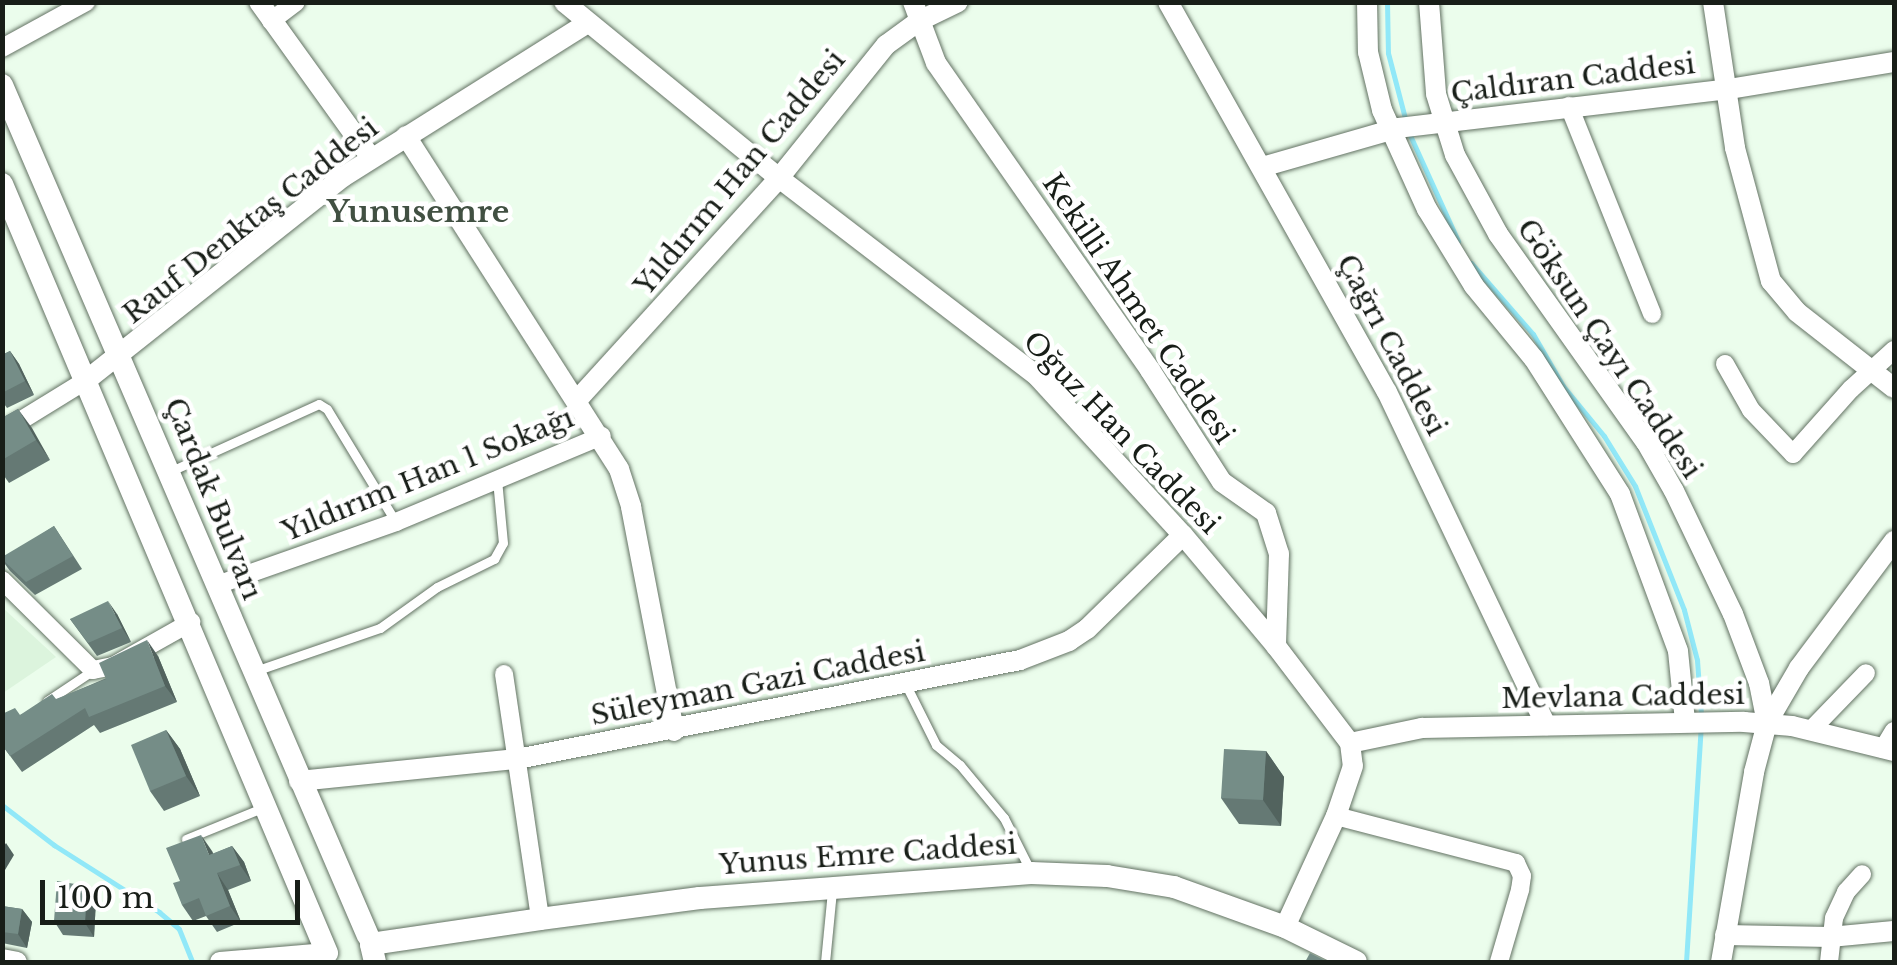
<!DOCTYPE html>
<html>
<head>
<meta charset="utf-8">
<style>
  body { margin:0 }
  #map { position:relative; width:1897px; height:965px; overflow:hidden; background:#ebfdec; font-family:"Libre Baskerville",serif }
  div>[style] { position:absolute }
  .built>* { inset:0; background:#dcf4dd }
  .stream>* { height:5px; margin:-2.5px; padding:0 2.5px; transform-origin:2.5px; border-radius:2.5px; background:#91e8f8 }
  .roads { filter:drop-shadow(0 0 2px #637263) drop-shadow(0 0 2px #637263) }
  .service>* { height:9px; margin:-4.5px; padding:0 4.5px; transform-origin:4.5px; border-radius:4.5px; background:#fff }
  .minor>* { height:18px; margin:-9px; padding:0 9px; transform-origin:9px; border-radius:9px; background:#fff }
  .tertiary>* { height:20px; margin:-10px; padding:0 10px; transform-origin:10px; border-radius:10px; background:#fff }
  .secondary>* { height:22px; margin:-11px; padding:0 11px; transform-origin:11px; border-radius:11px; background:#fff }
  .wall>* { inset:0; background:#657974 }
  .shaded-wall>* { inset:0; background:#52635e }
  .building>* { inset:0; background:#758d87 }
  span { translate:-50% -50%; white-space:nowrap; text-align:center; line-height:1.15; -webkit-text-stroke:9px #fff; paint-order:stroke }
  .street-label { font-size:28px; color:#181e18 }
  .neighbourhood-label { font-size:30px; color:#415042; font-weight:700 }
  .frame { position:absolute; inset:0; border:5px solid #181e18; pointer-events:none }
  .scale { position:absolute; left:40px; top:880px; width:260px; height:45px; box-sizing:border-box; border:5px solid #181e18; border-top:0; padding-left:12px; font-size:30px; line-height:35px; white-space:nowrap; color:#181e18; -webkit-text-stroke:8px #fff; paint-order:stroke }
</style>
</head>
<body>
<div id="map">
  <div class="built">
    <div style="clip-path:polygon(3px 608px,56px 657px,3px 693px,2px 693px)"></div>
  </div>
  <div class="stream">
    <div style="left:1387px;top:2px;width:51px;rotate:88.9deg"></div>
    <div style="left:1388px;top:53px;width:71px;rotate:75.4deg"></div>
    <div style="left:1409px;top:133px;width:119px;rotate:65.6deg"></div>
    <div style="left:1471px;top:263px;width:94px;rotate:48.9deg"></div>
    <div style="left:1533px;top:334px;width:60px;rotate:60deg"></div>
    <div style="left:1563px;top:386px;width:65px;rotate:50.6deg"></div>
    <div style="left:1604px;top:436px;width:59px;rotate:58.2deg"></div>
    <div style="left:1635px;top:486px;width:133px;rotate:68.4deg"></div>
    <div style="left:1684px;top:610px;width:52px;rotate:75.4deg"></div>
    <div style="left:1697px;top:660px;width:55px;rotate:85.8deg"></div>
    <div style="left:2px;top:805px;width:66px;rotate:37.6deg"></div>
    <div style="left:54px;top:845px;width:125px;rotate:32.5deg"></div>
    <div style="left:159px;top:912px;width:26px;rotate:40deg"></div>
    <div style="left:179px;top:929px;width:35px;rotate:68deg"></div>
    <div style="left:1686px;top:962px;width:236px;rotate:-86.4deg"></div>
  </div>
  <div class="roads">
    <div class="service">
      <div style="left:171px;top:471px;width:162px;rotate:-24.4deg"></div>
      <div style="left:319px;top:404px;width:9px;rotate:32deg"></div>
      <div style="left:327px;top:409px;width:131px;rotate:58.7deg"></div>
      <div style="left:255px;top:671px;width:132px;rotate:-19deg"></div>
      <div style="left:380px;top:628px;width:70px;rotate:-35.7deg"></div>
      <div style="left:437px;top:587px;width:64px;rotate:-26.2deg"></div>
      <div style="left:494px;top:559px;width:18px;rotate:-61deg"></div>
      <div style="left:503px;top:543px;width:63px;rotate:-95.4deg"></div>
      <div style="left:905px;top:683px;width:69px;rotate:63.4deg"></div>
      <div style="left:936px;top:745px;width:31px;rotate:40deg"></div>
      <div style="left:960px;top:765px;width:69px;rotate:50.3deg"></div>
      <div style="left:1004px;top:818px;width:58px;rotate:63.4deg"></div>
      <div style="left:47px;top:701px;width:54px;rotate:-33.7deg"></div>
      <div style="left:186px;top:839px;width:82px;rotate:-22.2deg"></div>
      <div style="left:825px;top:962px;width:71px;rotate:-84.4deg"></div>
    </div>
    <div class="minor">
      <div style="left:271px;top:21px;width:31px;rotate:-37deg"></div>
      <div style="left:2px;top:48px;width:96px;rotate:-28.7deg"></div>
      <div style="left:1569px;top:106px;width:224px;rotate:68.2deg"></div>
      <div style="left:1725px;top:364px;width:53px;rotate:60.5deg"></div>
      <div style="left:1751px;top:410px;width:61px;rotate:46.3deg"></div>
      <div style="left:1793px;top:454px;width:87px;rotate:-48.3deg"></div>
      <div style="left:1851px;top:389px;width:58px;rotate:-42.2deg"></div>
      <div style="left:2px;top:432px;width:101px;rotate:-31.6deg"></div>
      <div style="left:2px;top:580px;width:128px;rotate:44.7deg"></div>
      <div style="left:93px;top:670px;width:20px;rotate:-11deg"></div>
      <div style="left:113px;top:666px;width:90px;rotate:-29.4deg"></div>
      <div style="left:217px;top:585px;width:190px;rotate:-19.4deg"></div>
      <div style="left:396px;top:522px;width:223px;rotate:-22.7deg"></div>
      <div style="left:504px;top:674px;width:248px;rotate:81.6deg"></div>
      <div style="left:1811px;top:730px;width:79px;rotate:-46deg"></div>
      <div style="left:1883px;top:749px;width:21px;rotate:-59deg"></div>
      <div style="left:1336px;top:816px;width:186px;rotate:14.6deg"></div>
      <div style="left:1516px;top:863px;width:14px;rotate:65deg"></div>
      <div style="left:1522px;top:876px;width:14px;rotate:98deg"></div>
      <div style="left:1520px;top:890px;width:75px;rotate:106.3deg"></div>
      <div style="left:1829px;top:962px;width:44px;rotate:-83.5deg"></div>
      <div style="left:1834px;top:918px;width:29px;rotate:-65deg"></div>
      <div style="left:1846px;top:892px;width:24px;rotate:-48deg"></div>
    </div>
    <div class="tertiary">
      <div style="left:259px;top:2px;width:192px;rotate:54.3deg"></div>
      <div style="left:564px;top:2px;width:278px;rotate:39.3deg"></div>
      <div style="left:779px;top:178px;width:327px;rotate:37.5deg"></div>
      <div style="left:1038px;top:377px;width:214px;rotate:47.5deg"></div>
      <div style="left:1183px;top:535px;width:145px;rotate:50deg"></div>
      <div style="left:1276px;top:646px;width:122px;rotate:52.7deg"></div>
      <div style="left:1350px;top:743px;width:23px;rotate:83deg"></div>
      <div style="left:1353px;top:766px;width:53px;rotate:108.8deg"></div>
      <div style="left:1336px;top:816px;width:122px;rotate:114.7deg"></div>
      <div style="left:913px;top:2px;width:65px;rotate:69.3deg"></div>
      <div style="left:936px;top:63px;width:374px;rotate:55.1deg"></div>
      <div style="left:1150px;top:370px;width:133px;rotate:57.3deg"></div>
      <div style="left:1222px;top:482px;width:54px;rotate:35.2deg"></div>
      <div style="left:1266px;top:513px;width:43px;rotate:72.4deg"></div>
      <div style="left:1279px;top:554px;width:92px;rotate:91.9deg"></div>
      <div style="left:1168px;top:2px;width:447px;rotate:60.7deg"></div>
      <div style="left:1387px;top:392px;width:369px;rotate:64.5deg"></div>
      <div style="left:1367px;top:2px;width:50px;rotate:88.9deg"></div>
      <div style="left:1368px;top:52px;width:60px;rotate:76.4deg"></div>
      <div style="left:1382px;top:110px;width:109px;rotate:65.6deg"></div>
      <div style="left:1427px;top:209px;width:90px;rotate:58.6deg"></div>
      <div style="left:1474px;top:286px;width:94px;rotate:50.6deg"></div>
      <div style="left:1534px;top:359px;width:160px;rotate:57.5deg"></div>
      <div style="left:1620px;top:494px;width:167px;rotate:69.7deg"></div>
      <div style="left:1678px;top:651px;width:70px;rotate:84.3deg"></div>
      <div style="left:1429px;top:2px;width:92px;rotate:85.6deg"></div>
      <div style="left:1436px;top:94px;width:64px;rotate:72.7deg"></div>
      <div style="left:1455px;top:155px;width:90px;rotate:61.4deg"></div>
      <div style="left:1498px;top:234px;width:255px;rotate:54.6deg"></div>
      <div style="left:1646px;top:442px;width:56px;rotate:60.3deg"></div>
      <div style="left:1674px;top:491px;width:136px;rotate:64.4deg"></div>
      <div style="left:1733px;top:614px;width:74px;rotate:69.4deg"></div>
      <div style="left:1759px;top:683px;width:41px;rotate:78.7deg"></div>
      <div style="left:1713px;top:2px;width:148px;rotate:81.4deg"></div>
      <div style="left:1735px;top:148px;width:138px;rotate:74.9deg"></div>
      <div style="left:1771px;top:281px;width:40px;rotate:50deg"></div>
      <div style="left:1797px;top:312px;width:123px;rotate:38.1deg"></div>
      <div style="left:406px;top:136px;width:395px;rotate:57.4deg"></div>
      <div style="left:619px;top:469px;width:40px;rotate:72deg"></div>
      <div style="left:631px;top:507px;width:228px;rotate:79.1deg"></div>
      <div style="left:1262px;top:167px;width:141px;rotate:-16deg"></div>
      <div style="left:1398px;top:128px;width:327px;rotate:-6.7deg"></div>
      <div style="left:1723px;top:90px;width:173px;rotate:-9.3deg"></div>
      <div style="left:88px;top:379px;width:325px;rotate:-38.4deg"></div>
      <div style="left:343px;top:177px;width:287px;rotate:-32.2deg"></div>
      <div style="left:578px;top:399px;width:299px;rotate:-47.7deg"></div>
      <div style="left:779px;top:178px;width:171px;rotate:-51.2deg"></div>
      <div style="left:886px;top:45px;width:41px;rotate:-36deg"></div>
      <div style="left:919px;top:21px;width:43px;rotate:-26deg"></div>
      <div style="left:1350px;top:743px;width:74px;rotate:-11.8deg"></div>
      <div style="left:1422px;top:728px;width:322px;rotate:-1.1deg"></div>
      <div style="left:1744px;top:722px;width:48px;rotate:4.8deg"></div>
      <div style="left:1792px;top:726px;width:105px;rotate:13.8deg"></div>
      <div style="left:299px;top:781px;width:219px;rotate:-5.8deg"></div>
      <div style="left:517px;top:759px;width:513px;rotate:-11.13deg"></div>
      <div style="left:1020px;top:660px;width:53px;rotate:-21.2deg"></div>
      <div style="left:1069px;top:641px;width:22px;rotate:-34deg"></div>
      <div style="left:1087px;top:629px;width:134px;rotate:-44.4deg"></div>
      <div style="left:1725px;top:935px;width:105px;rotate:1.1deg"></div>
      <div style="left:1830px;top:937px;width:64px;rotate:-5.4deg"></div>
      <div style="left:2px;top:959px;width:15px;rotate:11deg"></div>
      <div style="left:220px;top:962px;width:107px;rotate:-4.8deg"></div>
      <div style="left:1721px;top:962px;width:193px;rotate:-80.1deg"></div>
      <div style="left:1754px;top:772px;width:51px;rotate:-75.1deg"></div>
      <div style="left:1767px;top:723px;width:64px;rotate:-59.8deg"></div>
      <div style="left:1799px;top:668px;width:159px;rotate:-53.2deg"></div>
    </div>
    <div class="secondary">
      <div style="left:2px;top:85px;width:926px;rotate:66.73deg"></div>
      <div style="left:2px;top:184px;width:835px;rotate:67.09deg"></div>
      <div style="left:375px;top:962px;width:18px;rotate:-103deg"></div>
      <div style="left:371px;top:944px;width:171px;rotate:-8.4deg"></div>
      <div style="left:540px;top:919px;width:161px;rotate:-7.5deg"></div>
      <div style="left:700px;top:898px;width:332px;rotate:-4.3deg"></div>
      <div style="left:1031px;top:873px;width:76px;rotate:2.3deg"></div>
      <div style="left:1107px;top:876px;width:68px;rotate:9.3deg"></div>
      <div style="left:1174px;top:887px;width:118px;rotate:19.8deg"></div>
      <div style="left:1285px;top:927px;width:79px;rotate:26.2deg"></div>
    </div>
  </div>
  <div class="wall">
    <div style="clip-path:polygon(10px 351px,19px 364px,34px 395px,7px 408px,2px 401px,2px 355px)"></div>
    <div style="clip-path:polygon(18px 409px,50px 460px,9px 483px,2px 473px,2px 418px)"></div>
    <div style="clip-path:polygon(54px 526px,82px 569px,35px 595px,10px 571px,2px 560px)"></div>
    <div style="clip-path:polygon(117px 614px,131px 642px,97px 656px,70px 619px)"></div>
    <div style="clip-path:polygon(158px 656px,177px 702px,100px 733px,94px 725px,22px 772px,2px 745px,20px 715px)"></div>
    <div style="clip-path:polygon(166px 730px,180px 749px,200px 796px,164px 811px,150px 791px)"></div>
    <div style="clip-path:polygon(1266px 751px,1284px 777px,1281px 826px,1239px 824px,1221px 798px)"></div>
    <div style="clip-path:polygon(232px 846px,244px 862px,251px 881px,228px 890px,241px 922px,217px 932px,206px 916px,193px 921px,182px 905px,180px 881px,212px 851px,213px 854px)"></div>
    <div style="clip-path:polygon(96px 899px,94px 937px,63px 935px,54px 921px)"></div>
    <div style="clip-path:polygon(2px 906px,22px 909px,32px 922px,27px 948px,2px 943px)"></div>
  </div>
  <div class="shaded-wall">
    <div style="clip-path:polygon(10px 351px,19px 364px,34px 395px,25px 381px)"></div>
    <div style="clip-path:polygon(18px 409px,32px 428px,50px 460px,36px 440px)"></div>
    <div style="clip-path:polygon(108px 601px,117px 614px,131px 642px,122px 628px)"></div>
    <div style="clip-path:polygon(147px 640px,158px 656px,177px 702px,165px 686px)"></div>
    <div style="clip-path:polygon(166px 730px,180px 749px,200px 796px,186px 776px)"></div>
    <div style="clip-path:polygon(1266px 751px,1284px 777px,1281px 826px,1263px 800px)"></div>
    <div style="clip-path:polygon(201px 835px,212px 851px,221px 871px,209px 855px)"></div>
    <div style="clip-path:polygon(6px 843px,14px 855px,2px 875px,2px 849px)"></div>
    <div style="clip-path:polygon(232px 846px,244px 862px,251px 881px,240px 865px)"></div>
    <div style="clip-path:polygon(217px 873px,228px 890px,241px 922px,230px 906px)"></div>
    <div style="clip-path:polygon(87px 886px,96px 899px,94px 937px,85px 923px)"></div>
    <div style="clip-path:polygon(22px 909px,32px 922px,27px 948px,18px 934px)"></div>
  </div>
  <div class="building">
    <div style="clip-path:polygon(10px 351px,25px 381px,2px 393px,2px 355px)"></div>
    <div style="clip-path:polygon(18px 409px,36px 440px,2px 460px,2px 418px)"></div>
    <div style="clip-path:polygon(54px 526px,73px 556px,26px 582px,2px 559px,2px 557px)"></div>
    <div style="clip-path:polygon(108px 601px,122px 628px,88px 643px,70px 619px)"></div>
    <div style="clip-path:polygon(147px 640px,165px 686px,89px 717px,85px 708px,10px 756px,2px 745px,2px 714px,15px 708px,20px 715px,52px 694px,56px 699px,106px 679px,99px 663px)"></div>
    <div style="clip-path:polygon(166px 730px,186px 776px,150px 791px,131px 745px)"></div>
    <div style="clip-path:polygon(1224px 749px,1266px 751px,1263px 800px,1221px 798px)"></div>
    <div style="clip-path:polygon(201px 835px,209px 855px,232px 846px,240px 865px,217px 873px,230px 906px,206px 916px,199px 898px,182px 905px,173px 883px,180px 881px,166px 848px)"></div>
    <div style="clip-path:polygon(57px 881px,87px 886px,85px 923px,54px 921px)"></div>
    <div style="clip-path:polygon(2px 906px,22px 909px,18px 934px,2px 932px)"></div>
    <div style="clip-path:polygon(1310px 953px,1328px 962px,1305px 962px)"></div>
  </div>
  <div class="street-label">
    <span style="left:1573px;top:79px;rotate:-7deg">Çaldıran Caddesi</span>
    <span style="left:740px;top:173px;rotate:-50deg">Yıldırım Han Caddesi</span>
    <span style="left:251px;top:221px;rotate:-38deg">Rauf Denktaş Caddesi</span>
    <span style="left:1138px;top:309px;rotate:56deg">Kekilli Ahmet Caddesi</span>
    <span style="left:1391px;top:345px;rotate:62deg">Çağrı Caddesi</span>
    <span style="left:1609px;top:349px;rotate:56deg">Göksun Çayı Caddesi</span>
    <span style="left:1121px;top:433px;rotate:46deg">Oğuz Han Caddesi</span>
    <span style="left:428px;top:475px;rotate:-22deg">Yıldırım Han 1 Sokağı</span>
    <span style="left:213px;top:499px;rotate:68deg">Çardak Bulvarı</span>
    <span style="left:758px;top:684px;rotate:-11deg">Süleyman Gazi Caddesi</span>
    <span style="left:1623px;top:697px;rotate:-1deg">Mevlana Caddesi</span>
    <span style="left:868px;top:855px;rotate:-4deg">Yunus Emre Caddesi</span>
  </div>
  <div class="neighbourhood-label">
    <span style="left:418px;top:212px">Yunusemre</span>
  </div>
  <div class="frame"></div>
  <div class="scale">100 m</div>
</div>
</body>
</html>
